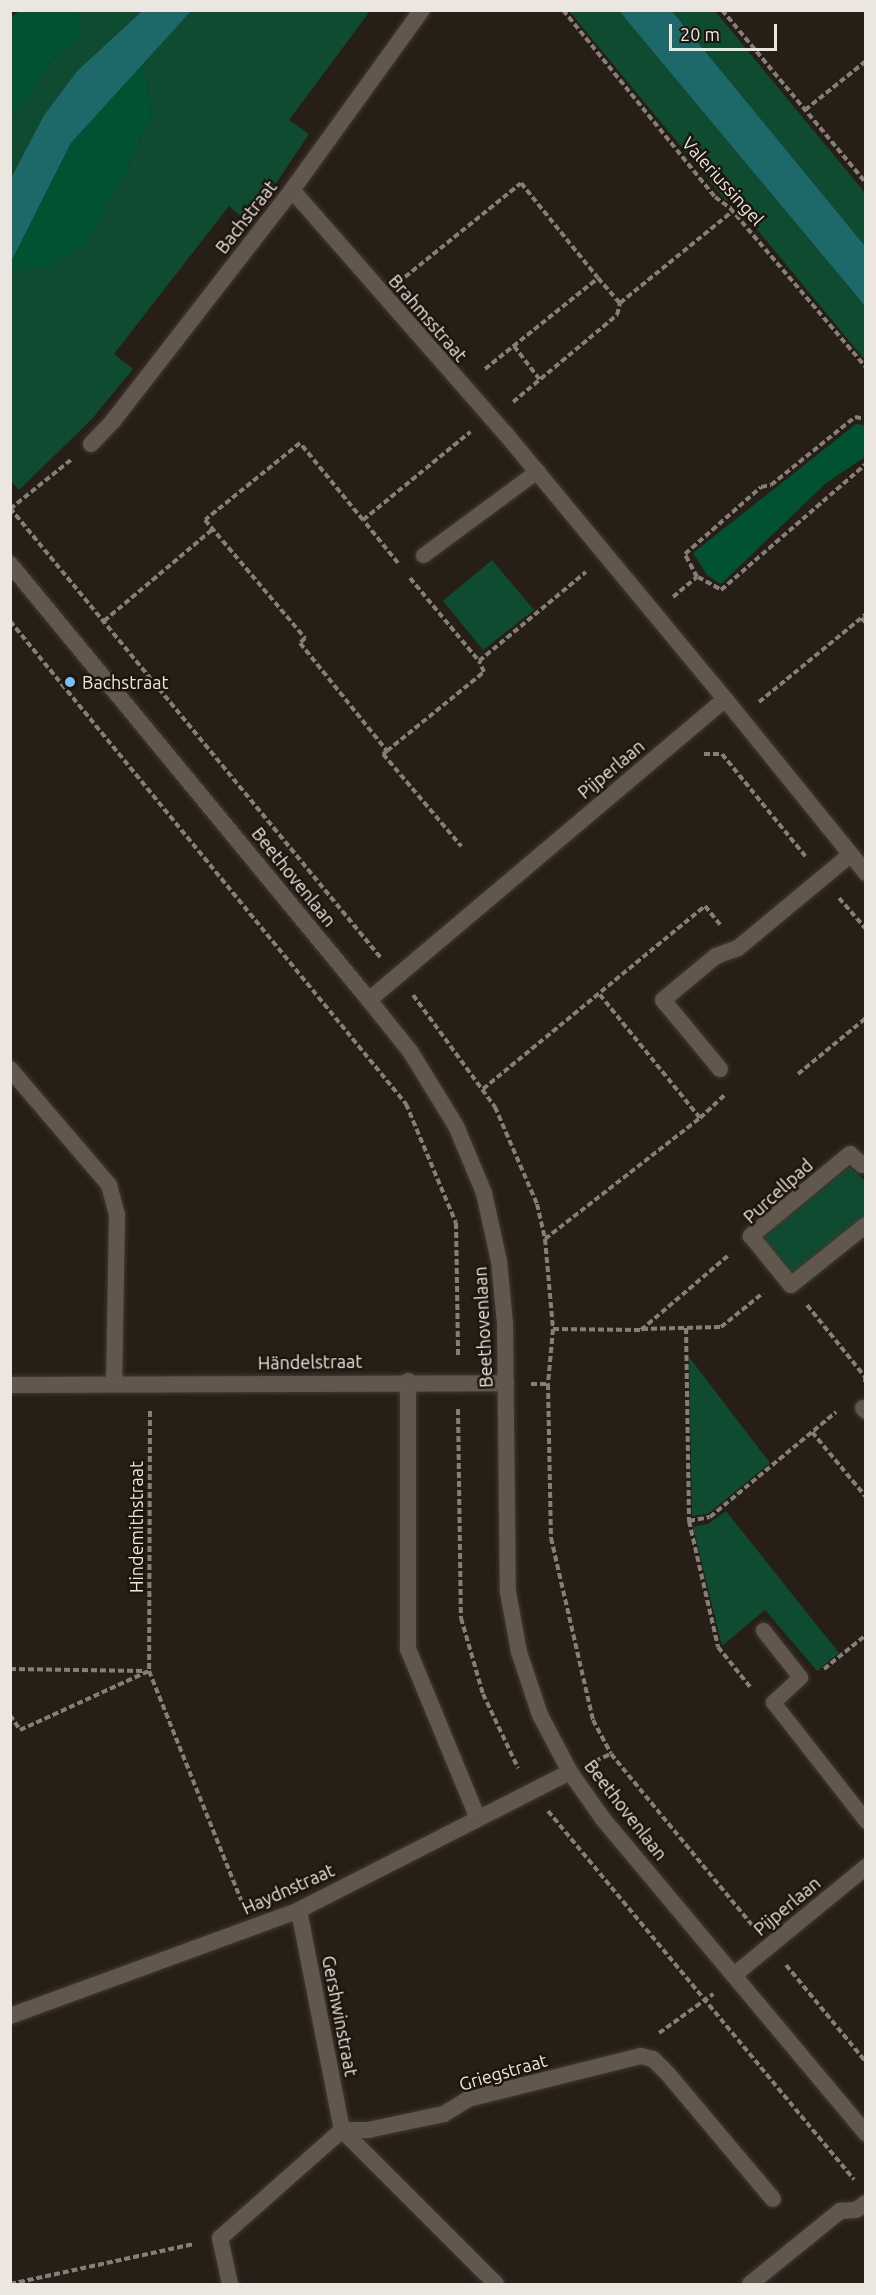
<!DOCTYPE html>
<html>
<head>
<meta charset="utf-8">
<style>
  body { margin:0 }
  #map { position:relative; width:876px; height:2295px; overflow:hidden; background:#271f16; font-family:Ubuntu,sans-serif }
  div>[style] { position:absolute }
  .green>* { inset:0; background:#0e4b30 }
  .forest>* { inset:0; background:#005232 }
  .water>* { inset:0; background:#1d6869 }
  .path>* { height:4px; margin-top:-2px; transform-origin:0; background:repeating-linear-gradient(90deg,#867f77 0 6px,transparent 0 9px) }
  .roads { filter:drop-shadow(0 0 2px #403934) drop-shadow(0 0 2px #403934) }
  .service>* { height:15px; margin:-7.5px; padding:0 7.5px; transform-origin:7.5px; border-radius:7.5px; background:#62574d }
  .pedestrian>* { height:16px; margin:-8px; padding:0 8px; transform-origin:8px; border-radius:8px; background:#62574d }
  .minor>* { height:16px; margin:-8px; padding:0 8px; transform-origin:8px; border-radius:8px; background:#62574d }
  .tertiary>* { height:16px; margin:-8px; padding:0 8px; transform-origin:8px; border-radius:8px; background:#62574d }
  .dots>* { width:16px; height:16px; translate:-50% -50%; box-sizing:border-box; border:3px solid #1e150d; border-radius:50% }
  span { translate:-50% -50%; white-space:nowrap; text-align:center; line-height:1.15; -webkit-text-stroke:5px #1e150d; paint-order:stroke }
  .street-label { font-size:18px; color:#ece6e0 }
  .poi-label { font-size:18px; color:#ece6e0 }
  .left { translate:0 -50%; text-align:left }
  .frame { position:absolute; inset:0; border:12px solid #ece6e0; pointer-events:none }
  .scale { position:absolute; left:669px; top:24px; width:108px; height:27px; box-sizing:border-box; border:3px solid #ece6e0; border-top:0; padding-left:8px; font-size:18px; line-height:21px; white-space:nowrap; color:#ece6e0; -webkit-text-stroke:4px #1e150d; paint-order:stroke }
</style>
</head>
<body>
<div id="map">
  <div class="green">
    <div style="clip-path:polygon(76px 11px,142px 11px,77px 71px,44px 115px,11px 178px,11px 119px,53px 58px,75px 45px,83px 27px)"></div>
    <div style="clip-path:polygon(191px 11px,370px 11px,289px 120px,309px 134px,249px 224px,229px 206px,114px 354px,133px 369px,92px 419px,19px 490px,10px 480px,10px 273px,43px 267px,83px 248px,125px 174px,152px 114px,143px 61px)"></div>
    <div style="clip-path:polygon(569px 11px,619px 11px,865px 306px,865px 360px,731px 198px,726px 201px)"></div>
    <div style="clip-path:polygon(672px 11px,715px 11px,865px 193px,865px 246px)"></div>
    <div style="clip-path:polygon(492px 560px,534px 610px,483px 650px,443px 601px)"></div>
    <div style="clip-path:polygon(850px 1166px,865px 1181px,865px 1219px,793px 1275px,783px 1270px,762px 1236px)"></div>
    <div style="clip-path:polygon(689px 1357px,770px 1463px,708px 1514px,692px 1516px)"></div>
    <div style="clip-path:polygon(726px 1511px,839px 1653px,817px 1671px,765px 1610px,722px 1646px,693px 1527px,708px 1524px)"></div>
  </div>
  <div class="forest">
    <div style="clip-path:polygon(21px 10px,76px 11px,83px 27px,75px 45px,53px 58px,11px 119px,11px 17px)"></div>
    <div style="clip-path:polygon(143px 61px,152px 114px,125px 174px,83px 248px,43px 267px,11px 273px,11px 262px,71px 143px)"></div>
    <div style="clip-path:polygon(856px 424px,865px 425px,865px 457px,826px 483px,721px 584px,707px 575px,693px 553px)"></div>
  </div>
  <div class="water">
    <div style="clip-path:polygon(142px 11px,191px 11px,71px 143px,11px 262px,11px 178px,44px 115px,77px 71px)"></div>
    <div style="clip-path:polygon(619px 11px,672px 11px,865px 246px,865px 306px)"></div>
  </div>
  <div class="path">
    <div style="left:563px;top:10px;width:241px;rotate:50.9deg"></div>
    <div style="left:715px;top:197px;width:19px;rotate:36deg"></div>
    <div style="left:730px;top:208px;width:209px;rotate:49.5deg"></div>
    <div style="left:722px;top:10px;width:225px;rotate:50.2deg"></div>
    <div style="left:805px;top:110px;width:78px;rotate:-38.8deg"></div>
    <div style="left:405px;top:277px;width:149px;rotate:-39deg"></div>
    <div style="left:521px;top:183px;width:122px;rotate:51deg"></div>
    <div style="left:514px;top:346px;width:43px;rotate:52.6deg"></div>
    <div style="left:485px;top:369px;width:145px;rotate:-38.8deg"></div>
    <div style="left:598px;top:278px;width:33px;rotate:49deg"></div>
    <div style="left:513px;top:402px;width:136px;rotate:-39.9deg"></div>
    <div style="left:617px;top:315px;width:12px;rotate:-76deg"></div>
    <div style="left:620px;top:303px;width:146px;rotate:-39.2deg"></div>
    <div style="left:10px;top:508px;width:583px;rotate:50.5deg"></div>
    <div style="left:10px;top:509px;width:80px;rotate:-38.9deg"></div>
    <div style="left:363px;top:520px;width:99px;rotate:-129.3deg"></div>
    <div style="left:300px;top:443px;width:122px;rotate:141deg"></div>
    <div style="left:205px;top:520px;width:155px;rotate:49.7deg"></div>
    <div style="left:305px;top:638px;width:7px;rotate:135deg"></div>
    <div style="left:300px;top:643px;width:139px;rotate:51.1deg"></div>
    <div style="left:387px;top:751px;width:125px;rotate:-39.2deg"></div>
    <div style="left:484px;top:672px;width:12px;rotate:-114deg"></div>
    <div style="left:398px;top:563px;width:55px;rotate:-129.1deg"></div>
    <div style="left:363px;top:520px;width:139px;rotate:-39.4deg"></div>
    <div style="left:698px;top:577px;width:26px;rotate:29deg"></div>
    <div style="left:721px;top:590px;width:192px;rotate:-41deg"></div>
    <div style="left:410px;top:578px;width:108px;rotate:50.3deg"></div>
    <div style="left:479px;top:661px;width:139px;rotate:-39.8deg"></div>
    <div style="left:673px;top:597px;width:31px;rotate:-40deg"></div>
    <div style="left:697px;top:577px;width:26px;rotate:-118deg"></div>
    <div style="left:685px;top:554px;width:101px;rotate:-41.4deg"></div>
    <div style="left:761px;top:487px;width:10px;rotate:-11deg"></div>
    <div style="left:771px;top:485px;width:108px;rotate:-39deg"></div>
    <div style="left:855px;top:417px;width:11px;rotate:10deg"></div>
    <div style="left:861px;top:618px;width:7px;rotate:45deg"></div>
    <div style="left:10px;top:621px;width:625px;rotate:50.65deg"></div>
    <div style="left:406px;top:1104px;width:129px;rotate:67.2deg"></div>
    <div style="left:456px;top:1223px;width:133px;rotate:89.1deg"></div>
    <div style="left:104px;top:621px;width:143px;rotate:-40.2deg"></div>
    <div style="left:759px;top:702px;width:139px;rotate:-39.4deg"></div>
    <div style="left:387px;top:751px;width:5px;rotate:143deg"></div>
    <div style="left:383px;top:754px;width:121px;rotate:49.7deg"></div>
    <div style="left:704px;top:754px;width:18px"></div>
    <div style="left:722px;top:754px;width:133px;rotate:50.8deg"></div>
    <div style="left:839px;top:898px;width:41px;rotate:48.9deg"></div>
    <div style="left:413px;top:995px;width:139px;rotate:53.8deg"></div>
    <div style="left:495px;top:1107px;width:106px;rotate:66.6deg"></div>
    <div style="left:537px;top:1204px;width:36px;rotate:77deg"></div>
    <div style="left:545px;top:1239px;width:90px;rotate:84.9deg"></div>
    <div style="left:553px;top:1329px;width:55px;rotate:95.2deg"></div>
    <div style="left:548px;top:1384px;width:154px;rotate:88.9deg"></div>
    <div style="left:551px;top:1538px;width:187px;rotate:77deg"></div>
    <div style="left:593px;top:1720px;width:38px;rotate:62deg"></div>
    <div style="left:611px;top:1754px;width:222px;rotate:50.5deg"></div>
    <div style="left:798px;top:1074px;width:88px;rotate:-39.5deg"></div>
    <div style="left:483px;top:1089px;width:288px;rotate:-39.5deg"></div>
    <div style="left:705px;top:906px;width:26px;rotate:51deg"></div>
    <div style="left:700px;top:1118px;width:34px;rotate:-43deg"></div>
    <div style="left:545px;top:1239px;width:197px;rotate:-38deg"></div>
    <div style="left:700px;top:1118px;width:159px;rotate:-129.1deg"></div>
    <div style="left:807px;top:1305px;width:92px;rotate:51.1deg"></div>
    <div style="left:865px;top:1377px;width:5px;rotate:90deg"></div>
    <div style="left:686px;top:1328px;width:193px;rotate:89.1deg"></div>
    <div style="left:689px;top:1521px;width:21px;rotate:-11deg"></div>
    <div style="left:710px;top:1517px;width:164px;rotate:-39.8deg"></div>
    <div style="left:553px;top:1329px;width:88px;rotate:0.7deg"></div>
    <div style="left:641px;top:1330px;width:117px;rotate:-40.5deg"></div>
    <div style="left:642px;top:1329px;width:79px;rotate:-1.5deg"></div>
    <div style="left:721px;top:1327px;width:54px;rotate:-39deg"></div>
    <div style="left:531px;top:1384px;width:17px"></div>
    <div style="left:458px;top:1409px;width:209px;rotate:89.2deg"></div>
    <div style="left:461px;top:1618px;width:79px;rotate:73.9deg"></div>
    <div style="left:483px;top:1694px;width:82px;rotate:64.7deg"></div>
    <div style="left:150px;top:1411px;width:260px;rotate:90.2deg"></div>
    <div style="left:149px;top:1671px;width:249px;rotate:68.1deg"></div>
    <div style="left:812px;top:1432px;width:85px;rotate:50.3deg"></div>
    <div style="left:689px;top:1521px;width:129px;rotate:77deg"></div>
    <div style="left:718px;top:1647px;width:53px;rotate:51.2deg"></div>
    <div style="left:10px;top:1669px;width:135px;rotate:0.8deg"></div>
    <div style="left:824px;top:1669px;width:54px;rotate:-39deg"></div>
    <div style="left:10px;top:1715px;width:18px;rotate:56deg"></div>
    <div style="left:20px;top:1730px;width:142px;rotate:-24.6deg"></div>
    <div style="left:595px;top:1761px;width:17px;rotate:-24deg"></div>
    <div style="left:548px;top:1811px;width:479px;rotate:50.3deg"></div>
    <div style="left:786px;top:1965px;width:126px;rotate:50.5deg"></div>
    <div style="left:659px;top:2033px;width:67px;rotate:-35.8deg"></div>
    <div style="left:10px;top:2284px;width:188px;rotate:-12.3deg"></div>
  </div>
  <div class="roads">
    <div class="service">
      <div style="left:423px;top:555px;width:142px;rotate:-36.4deg"></div>
      <div style="left:763px;top:1630px;width:60px;rotate:51.8deg"></div>
      <div style="left:800px;top:1677px;width:37px;rotate:137deg"></div>
      <div style="left:773px;top:1702px;width:151px;rotate:52deg"></div>
    </div>
    <div class="pedestrian">
      <div style="left:866px;top:1163px;width:4px;rotate:153deg"></div>
      <div style="left:862px;top:1165px;width:16px;rotate:-137deg"></div>
      <div style="left:850px;top:1154px;width:129px;rotate:140.4deg"></div>
      <div style="left:751px;top:1236px;width:63px;rotate:50.8deg"></div>
      <div style="left:791px;top:1285px;width:96px;rotate:-38.7deg"></div>
      <div style="left:840px;top:2211px;width:16px;rotate:-4deg"></div>
      <div style="left:856px;top:2210px;width:12px;rotate:-35deg"></div>
    </div>
    <div class="minor">
      <div style="left:292px;top:190px;width:323px;rotate:48.8deg"></div>
      <div style="left:505px;top:433px;width:345px;rotate:50.4deg"></div>
      <div style="left:91px;top:444px;width:32px;rotate:-46deg"></div>
      <div style="left:113px;top:421px;width:292px;rotate:-52.2deg"></div>
      <div style="left:292px;top:190px;width:222px;rotate:-54.2deg"></div>
      <div style="left:369px;top:1000px;width:466px;rotate:-40.2deg"></div>
      <div style="left:725px;top:699px;width:224px;rotate:51deg"></div>
      <div style="left:10px;top:1069px;width:153px;rotate:49.5deg"></div>
      <div style="left:109px;top:1185px;width:31px;rotate:75deg"></div>
      <div style="left:117px;top:1215px;width:168px;rotate:91deg"></div>
      <div style="left:720px;top:1069px;width:89px;rotate:-129.6deg"></div>
      <div style="left:663px;top:1000px;width:69px;rotate:-39.7deg"></div>
      <div style="left:716px;top:956px;width:23px;rotate:-20deg"></div>
      <div style="left:738px;top:948px;width:146px;rotate:-39.7deg"></div>
      <div style="left:408px;top:1381px;width:268px;rotate:90deg"></div>
      <div style="left:408px;top:1649px;width:181px;rotate:67.6deg"></div>
      <div style="left:10px;top:1385px;width:496px;rotate:-0.2deg"></div>
      <div style="left:863px;top:1408px;width:4px;rotate:45deg"></div>
      <div style="left:734px;top:1975px;width:171px;rotate:-39.3deg"></div>
      <div style="left:10px;top:2016px;width:308px;rotate:-20.1deg"></div>
      <div style="left:299px;top:1910px;width:304px;rotate:-27deg"></div>
      <div style="left:342px;top:2130px;width:26px"></div>
      <div style="left:368px;top:2130px;width:78px;rotate:-11.9deg"></div>
      <div style="left:444px;top:2114px;width:28px;rotate:-32deg"></div>
      <div style="left:468px;top:2099px;width:178px;rotate:-14deg"></div>
      <div style="left:641px;top:2056px;width:12px;rotate:14deg"></div>
      <div style="left:653px;top:2059px;width:21px;rotate:45deg"></div>
      <div style="left:668px;top:2074px;width:163px;rotate:50deg"></div>
      <div style="left:342px;top:2130px;width:218px;rotate:45deg"></div>
      <div style="left:230px;top:2284px;width:47px;rotate:-102.3deg"></div>
      <div style="left:220px;top:2238px;width:163px;rotate:-41.5deg"></div>
      <div style="left:342px;top:2130px;width:224px;rotate:-101.1deg"></div>
      <div style="left:750px;top:2284px;width:116px;rotate:-39deg"></div>
    </div>
    <div class="tertiary">
      <div style="left:10px;top:564px;width:565px;rotate:50.53deg"></div>
      <div style="left:369px;top:1000px;width:65px;rotate:51.2deg"></div>
      <div style="left:410px;top:1051px;width:88px;rotate:58.5deg"></div>
      <div style="left:456px;top:1126px;width:73px;rotate:67.3deg"></div>
      <div style="left:484px;top:1193px;width:70px;rotate:77.6deg"></div>
      <div style="left:499px;top:1261px;width:62px;rotate:84.5deg"></div>
      <div style="left:505px;top:1323px;width:269px;rotate:89.4deg"></div>
      <div style="left:508px;top:1592px;width:61px;rotate:79.6deg"></div>
      <div style="left:519px;top:1652px;width:66px;rotate:71.6deg"></div>
      <div style="left:540px;top:1715px;width:64px;rotate:62.2deg"></div>
      <div style="left:570px;top:1772px;width:57px;rotate:54.9deg"></div>
      <div style="left:603px;top:1819px;width:410px;rotate:50.1deg"></div>
    </div>
  </div>
  <div class="dots">
    <div style="left:70px;top:682px;background:#75c0f6"></div>
  </div>
  <div class="street-label">
    <span style="left:723px;top:181px;rotate:48deg">Valeriussingel</span>
    <span style="left:246px;top:217px;rotate:-52deg">Bachstraat</span>
    <span style="left:428px;top:318px;rotate:49deg">Brahmsstraat</span>
    <span style="left:611px;top:769px;rotate:-40deg">Pijperlaan</span>
    <span style="left:294px;top:877px;rotate:51deg">Beethovenlaan</span>
    <span style="left:778px;top:1191px;rotate:-42deg">Purcellpad</span>
    <span style="left:483px;top:1327px;rotate:-93deg">Beethovenlaan</span>
    <span style="left:310px;top:1362px;rotate:-1deg">Händelstraat</span>
    <span style="left:136px;top:1527px;rotate:-90deg">Hindemithstraat</span>
    <span style="left:626px;top:1810px;rotate:52deg">Beethovenlaan</span>
    <span style="left:288px;top:1889px;rotate:-24deg">Haydnstraat</span>
    <span style="left:787px;top:1906px;rotate:-40deg">Pijperlaan</span>
    <span style="left:340px;top:2016px;rotate:79deg">Gershwinstraat</span>
    <span style="left:503px;top:2072px;rotate:-16deg">Griegstraat</span>
  </div>
  <div class="poi-label">
    <span class="left" style="left:82px;top:682px">Bachstraat</span>
  </div>
  <div class="frame"></div>
  <div class="scale">20 m</div>
</div>
</body>
</html>
